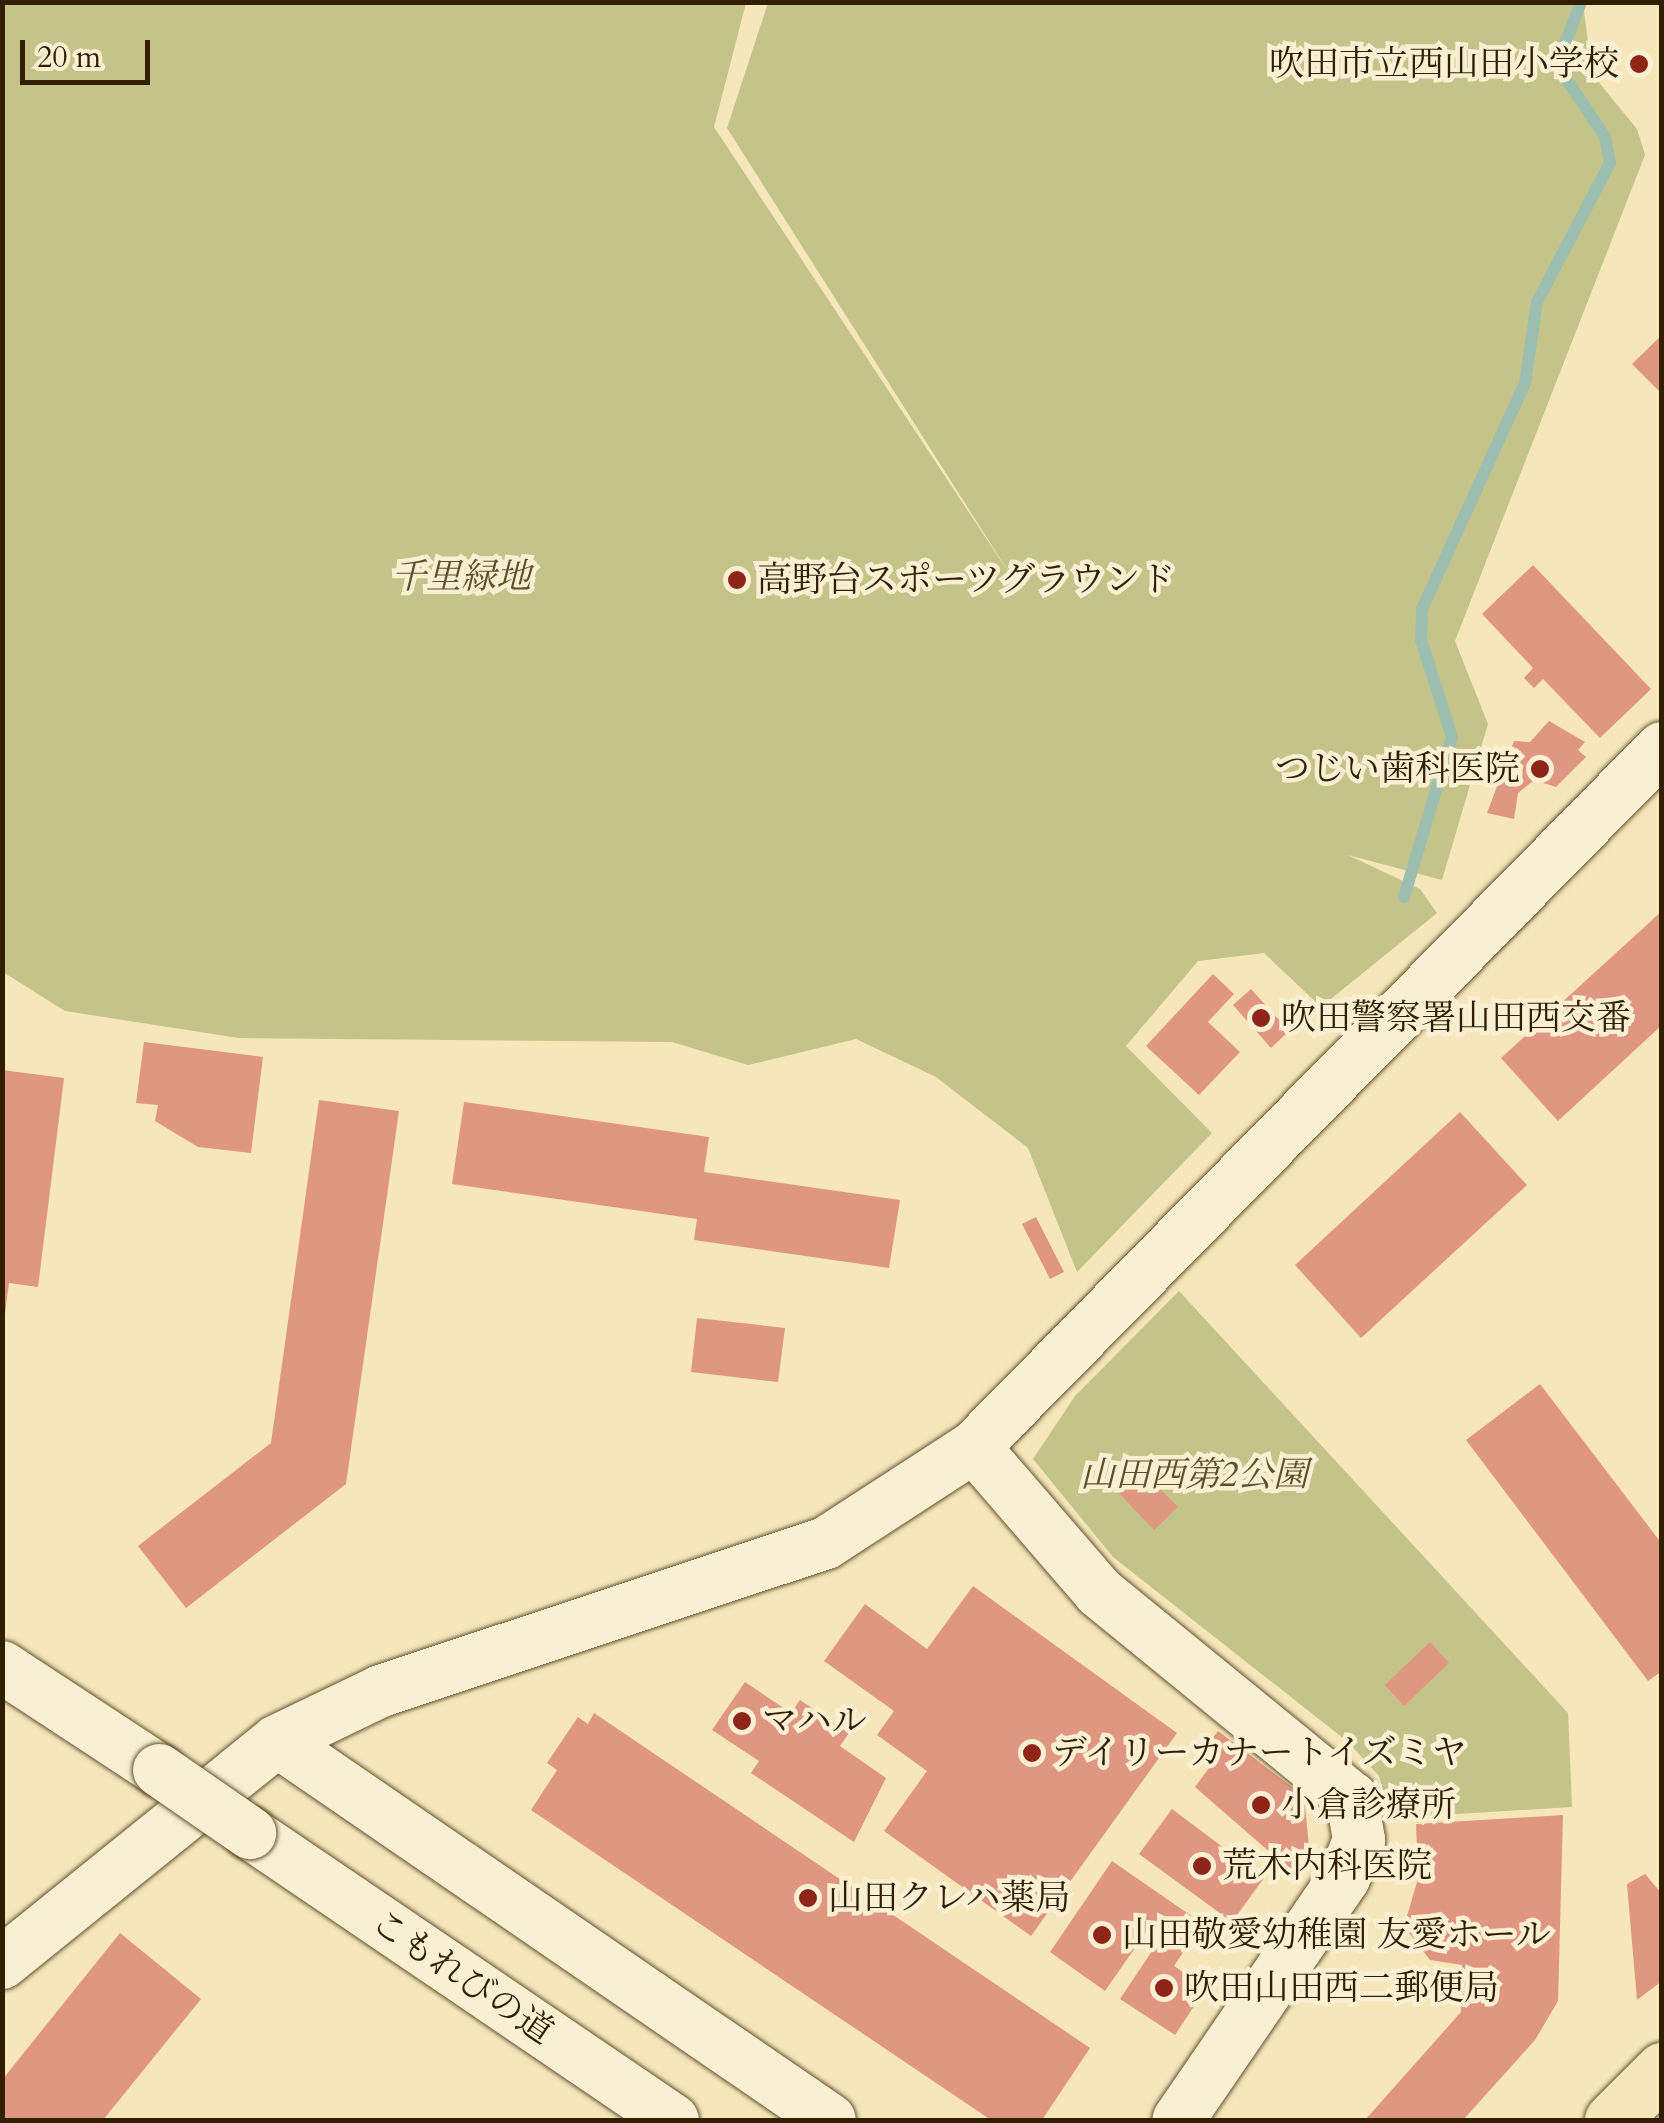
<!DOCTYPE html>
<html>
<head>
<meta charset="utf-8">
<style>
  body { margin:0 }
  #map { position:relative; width:1664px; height:2123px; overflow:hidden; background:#f6e6ba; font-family:Cardo,"Noto Serif JP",serif }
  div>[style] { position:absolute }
  .green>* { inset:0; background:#c4c38a }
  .stream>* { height:12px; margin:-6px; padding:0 6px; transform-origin:6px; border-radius:6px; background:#9dbfb1 }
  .building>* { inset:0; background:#df9781 }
  .roads { filter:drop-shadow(0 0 2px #63502f) drop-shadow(0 0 2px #63502f) }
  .tertiary>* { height:52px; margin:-26px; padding:0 26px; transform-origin:26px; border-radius:26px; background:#f9efd2 }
  .primary>* { height:55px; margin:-27.5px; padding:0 27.5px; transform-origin:27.5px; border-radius:27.5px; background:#f6e6ba }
  .bridges { filter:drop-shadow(0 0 2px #63502f) drop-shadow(0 0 2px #63502f) }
  .tertiary-bridge>* { height:52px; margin:-26px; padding:0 26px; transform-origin:26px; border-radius:26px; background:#f9efd2 }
  .dots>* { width:28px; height:28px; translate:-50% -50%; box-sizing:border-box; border:5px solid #f9efd2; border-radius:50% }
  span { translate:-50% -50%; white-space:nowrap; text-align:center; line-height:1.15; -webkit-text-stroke:9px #f9efd2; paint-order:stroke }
  .poi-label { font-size:35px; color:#321e01 }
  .right { translate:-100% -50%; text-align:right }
  .left { translate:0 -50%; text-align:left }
  .park-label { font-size:35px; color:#5e502a; font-style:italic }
  .street-label { font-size:35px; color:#321e01 }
  .frame { position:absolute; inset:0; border:5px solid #321e01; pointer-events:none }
  .scale { position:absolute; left:20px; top:40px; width:130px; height:45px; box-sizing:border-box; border:5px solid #321e01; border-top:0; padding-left:12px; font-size:30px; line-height:35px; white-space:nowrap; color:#321e01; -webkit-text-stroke:8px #f9efd2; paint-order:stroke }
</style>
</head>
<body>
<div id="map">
  <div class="green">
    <div style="clip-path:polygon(2px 3px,746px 3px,714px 127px,1015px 582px,727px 128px,768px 3px,1583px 3px,1592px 74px,1637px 129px,1645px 155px,1455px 641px,1488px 724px,1442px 880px,1348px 855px,1420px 889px,1437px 913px,1321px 1007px,1264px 953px,1198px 961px,1126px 1046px,1212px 1133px,1077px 1272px,1028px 1148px,936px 1077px,856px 1039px,748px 1065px,672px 1042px,239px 1038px,65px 1011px,3px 972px)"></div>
    <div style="clip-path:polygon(1179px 1291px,1568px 1713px,1572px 1807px,1391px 1818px,1379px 1776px,1348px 1742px,1113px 1557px,1033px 1459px,1075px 1396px)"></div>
  </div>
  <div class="stream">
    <div style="left:1404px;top:897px;width:167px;rotate:-73.3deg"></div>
    <div style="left:1452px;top:737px;width:102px;rotate:-107.7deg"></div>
    <div style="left:1421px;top:640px;width:31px;rotate:-88deg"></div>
    <div style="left:1422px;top:609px;width:248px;rotate:-65.5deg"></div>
    <div style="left:1525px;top:383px;width:82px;rotate:-81.6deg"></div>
    <div style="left:1537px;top:302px;width:157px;rotate:-62.3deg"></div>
    <div style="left:1610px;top:163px;width:26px;rotate:-101deg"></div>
    <div style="left:1605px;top:137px;width:87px;rotate:-123.7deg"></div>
    <div style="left:1557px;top:65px;width:67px;rotate:-69.1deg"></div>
  </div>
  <div class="building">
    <div style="clip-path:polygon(1662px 335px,1662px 394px,1632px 364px)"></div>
    <div style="clip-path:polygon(1533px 565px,1651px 689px,1600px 738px,1543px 679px,1534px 688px,1524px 678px,1533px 668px,1482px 614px)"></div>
    <div style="clip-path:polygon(1549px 721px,1585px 742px,1578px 750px,1586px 757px,1556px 787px,1534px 780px,1518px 793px,1514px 819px,1487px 813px,1514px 741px,1530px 742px)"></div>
    <div style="clip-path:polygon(1662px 911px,1662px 1025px,1558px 1121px,1501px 1058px)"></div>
    <div style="clip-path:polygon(1213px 974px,1234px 994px,1208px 1022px,1240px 1052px,1199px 1095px,1146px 1046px)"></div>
    <div style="clip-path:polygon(1251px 989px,1289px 1031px,1271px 1048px,1233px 1005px)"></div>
    <div style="clip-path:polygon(144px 1042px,263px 1057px,251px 1153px,198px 1147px,155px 1121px,158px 1105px,136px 1103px)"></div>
    <div style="clip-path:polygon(2px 1070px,64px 1078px,38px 1287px,9px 1283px,5px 1314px)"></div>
    <div style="clip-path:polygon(319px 1100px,399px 1111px,346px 1484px,186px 1608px,138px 1546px,271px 1443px)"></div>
    <div style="clip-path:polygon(464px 1102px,709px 1137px,704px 1172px,900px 1200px,889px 1268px,694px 1240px,697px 1219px,452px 1184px)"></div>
    <div style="clip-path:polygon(1460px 1112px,1527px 1185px,1361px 1338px,1295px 1265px)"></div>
    <div style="clip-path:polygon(1036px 1217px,1064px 1272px,1050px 1279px,1022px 1224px)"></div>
    <div style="clip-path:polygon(697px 1318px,785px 1328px,778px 1382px,691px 1372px)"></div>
    <div style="clip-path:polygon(1540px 1384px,1662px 1544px,1662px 1671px,1648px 1681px,1466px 1440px)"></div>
    <div style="clip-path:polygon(1139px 1468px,1178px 1507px,1154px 1530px,1116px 1490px)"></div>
    <div style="clip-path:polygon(973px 1586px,1177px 1733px,1031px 1936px,884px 1831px,927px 1771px,877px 1735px,894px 1711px,824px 1661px,865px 1604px,927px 1649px)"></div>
    <div style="clip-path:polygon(1430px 1642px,1449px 1663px,1404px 1706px,1385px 1685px)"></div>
    <div style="clip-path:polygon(745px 1682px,791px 1713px,800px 1700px,849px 1733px,840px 1746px,886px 1778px,854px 1842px,751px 1773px,759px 1761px,712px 1730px)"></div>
    <div style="clip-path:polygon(594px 1713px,1090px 2048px,1042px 2120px,991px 2120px,531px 1810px,557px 1770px,547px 1763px,578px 1717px,588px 1724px)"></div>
    <div style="clip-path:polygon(1218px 1731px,1304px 1796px,1310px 1857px,1296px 1875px,1195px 1787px,1209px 1768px,1198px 1758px)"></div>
    <div style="clip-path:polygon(1172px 1809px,1264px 1878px,1232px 1922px,1139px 1854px)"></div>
    <div style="clip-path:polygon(1563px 1815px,1558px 2001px,1535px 2040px,1463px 2120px,1365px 2120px,1461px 2012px,1462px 1965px,1430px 1960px,1404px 1926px,1418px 1879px,1416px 1824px)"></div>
    <div style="clip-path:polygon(1112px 1861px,1203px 1924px,1187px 1946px,1153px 1922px,1105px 1991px,1050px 1952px)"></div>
    <div style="clip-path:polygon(1645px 1874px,1662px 1894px,1662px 1981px,1637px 2000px,1627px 1884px)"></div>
    <div style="clip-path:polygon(120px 1933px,201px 1999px,103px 2120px,2px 2120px,2px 2080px)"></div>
    <div style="clip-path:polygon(1162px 1936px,1184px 1951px,1174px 1966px,1206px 1988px,1175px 2035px,1120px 1999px)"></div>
  </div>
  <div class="roads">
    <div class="tertiary">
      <div style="left:974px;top:1447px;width:191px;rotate:49.2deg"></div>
      <div style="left:1099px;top:1592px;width:326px;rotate:39.2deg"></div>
      <div style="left:1352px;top:1798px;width:43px;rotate:80.5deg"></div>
      <div style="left:1359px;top:1840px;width:41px;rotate:111.5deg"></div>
      <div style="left:1344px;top:1878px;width:293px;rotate:124.4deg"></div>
      <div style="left:2px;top:1667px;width:188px;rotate:33.3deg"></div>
      <div style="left:277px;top:1741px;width:670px;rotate:34.42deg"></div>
      <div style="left:250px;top:1833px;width:511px;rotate:34.16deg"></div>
      <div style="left:2px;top:1963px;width:353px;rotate:-38.9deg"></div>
      <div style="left:277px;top:1741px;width:115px;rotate:-25.7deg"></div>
      <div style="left:381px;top:1691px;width:469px;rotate:-18.4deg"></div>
      <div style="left:826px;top:1543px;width:176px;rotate:-33deg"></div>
      <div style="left:974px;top:1447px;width:981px;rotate:-45.45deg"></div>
    </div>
    <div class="primary">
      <div style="left:1612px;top:2120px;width:71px;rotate:-45deg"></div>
    </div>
  </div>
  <div class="bridges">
    <div class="tertiary-bridge">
      <div style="left:159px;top:1770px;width:111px;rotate:34.7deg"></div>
    </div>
  </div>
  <div class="dots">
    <div style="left:1639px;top:64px;background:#8f2418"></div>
    <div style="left:737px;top:580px;background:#8f2418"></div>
    <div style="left:1540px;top:769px;background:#8f2418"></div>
    <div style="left:1261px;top:1018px;background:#8f2418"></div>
    <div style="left:742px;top:1721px;background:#8f2418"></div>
    <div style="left:1032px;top:1753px;background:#8f2418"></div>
    <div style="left:1261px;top:1805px;background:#8f2418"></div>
    <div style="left:1202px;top:1866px;background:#8f2418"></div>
    <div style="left:808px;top:1898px;background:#8f2418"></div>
    <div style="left:1102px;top:1935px;background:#8f2418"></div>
    <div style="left:1164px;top:1988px;background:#8f2418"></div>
  </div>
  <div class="poi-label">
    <span class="right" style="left:1619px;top:64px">吹田市立西山田小学校</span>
    <span class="left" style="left:757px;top:580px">高野台スポーツグラウンド</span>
    <span class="right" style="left:1520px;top:769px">つじい歯科医院</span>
    <span class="left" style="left:1281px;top:1018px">吹田警察署山田西交番</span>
    <span class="left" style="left:762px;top:1721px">マハル</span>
    <span class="left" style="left:1052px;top:1753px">デイリーカナートイズミヤ</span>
    <span class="left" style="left:1281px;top:1805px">小倉診療所</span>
    <span class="left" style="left:1222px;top:1866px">荒木内科医院</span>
    <span class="left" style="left:828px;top:1898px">山田クレハ薬局</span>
    <span class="left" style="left:1122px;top:1935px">山田敬愛幼稚園 友愛ホール</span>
    <span class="left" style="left:1184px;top:1988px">吹田山田西二郵便局</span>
  </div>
  <div class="park-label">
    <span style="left:461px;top:577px">千里緑地</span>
    <span style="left:1194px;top:1475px">山田西第2公園</span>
  </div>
  <div class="street-label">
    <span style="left:462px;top:1977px;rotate:34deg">こもれびの道</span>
  </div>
  <div class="frame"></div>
  <div class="scale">20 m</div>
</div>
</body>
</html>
